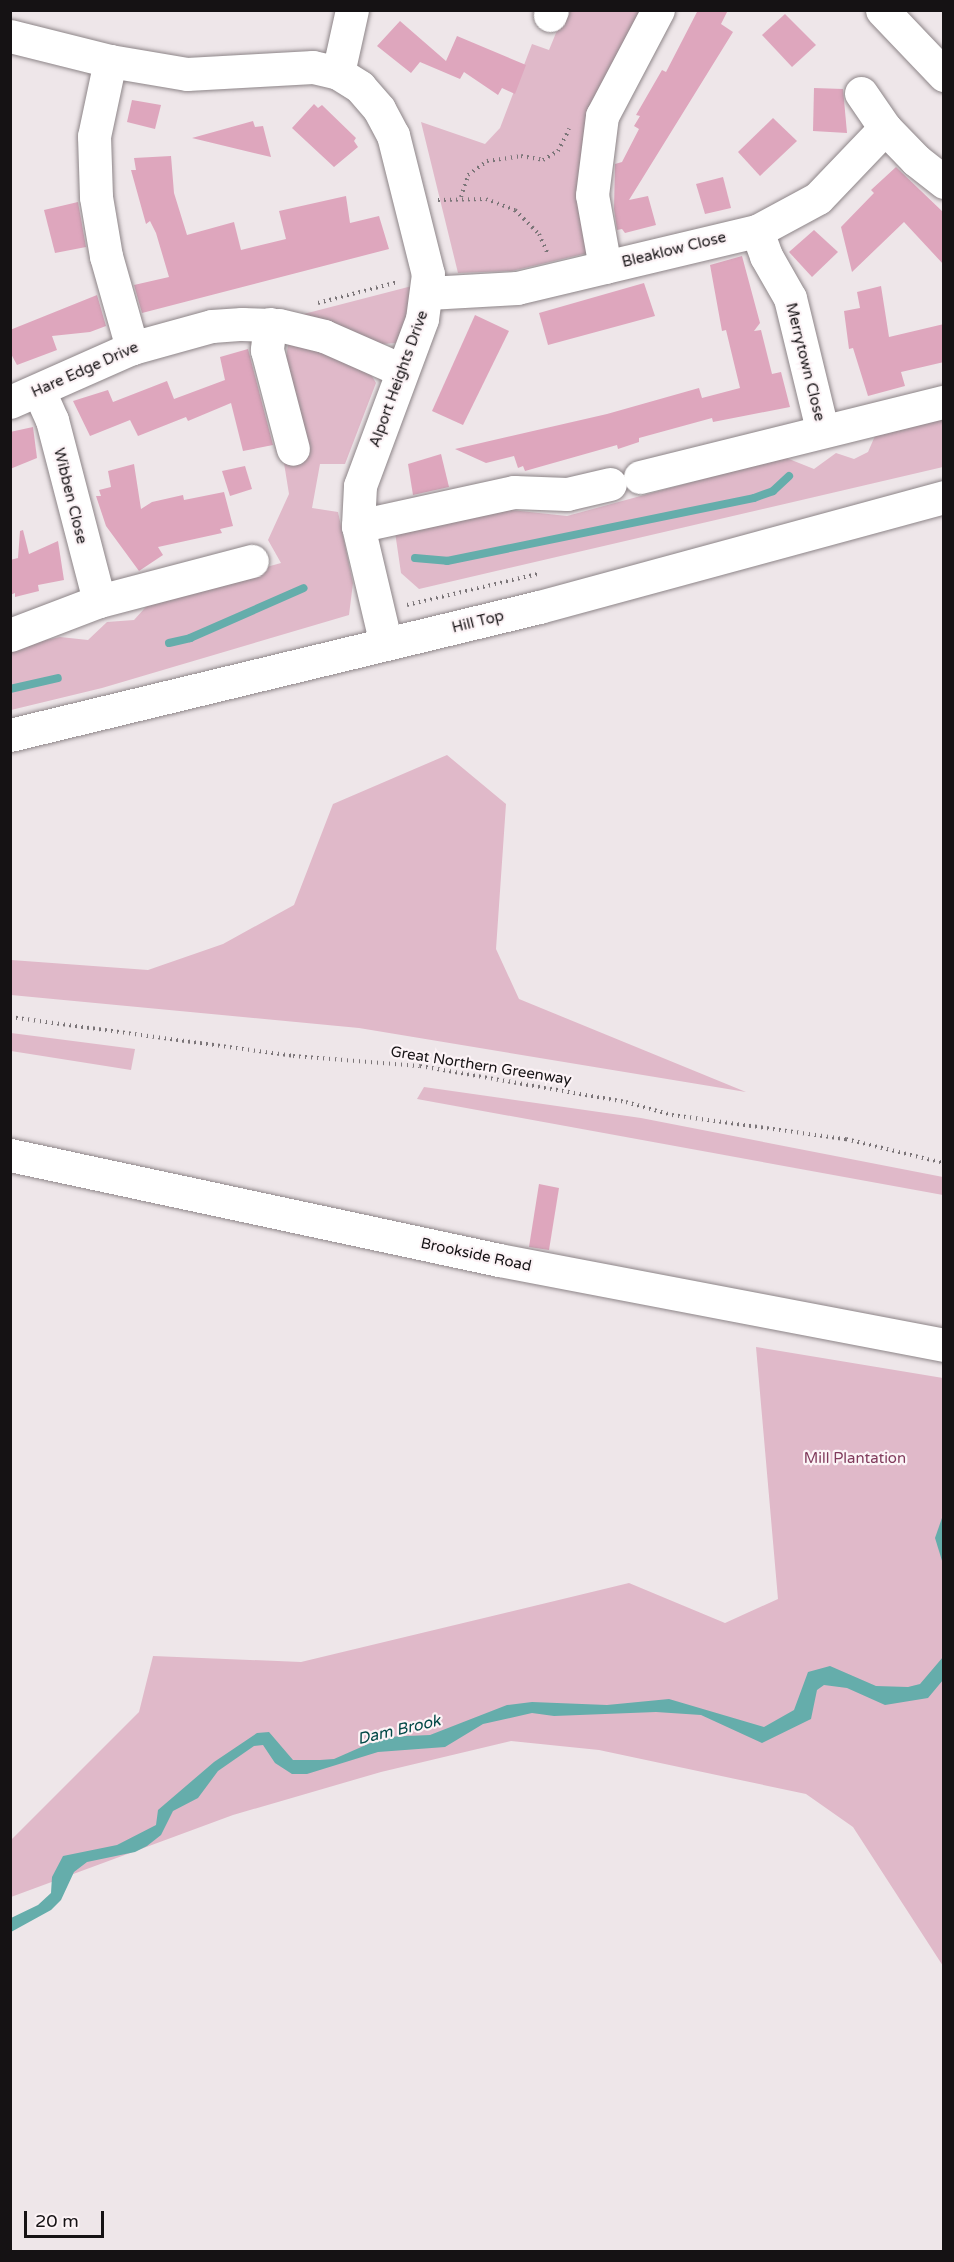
<!DOCTYPE html>
<html>
<head>
<meta charset="utf-8">
<style>
  body { margin:0 }
  #map { position:relative; width:954px; height:2262px; overflow:hidden; background:#eee6e9; font-family:"Varela Round",sans-serif }
  div>[style] { position:absolute }
  .green>* { inset:0; background:#e0b9c9 }
  .water>* { inset:0; background:#65adab }
  .stream>* { height:8px; margin:-4px; padding:0 4px; transform-origin:4px; border-radius:4px; background:#65adab }
  .building>* { inset:0; background:#dea6bd }
  .path>* { height:4px; margin-top:-2px; transform-origin:0; background:repeating-linear-gradient(90deg,#7b7578 0 1.5px,transparent 0 6px) }
  .roads { filter:drop-shadow(0 0 2px #8d8588) drop-shadow(0 0 2px #8d8588) }
  .minor>* { height:33px; margin:-16.5px; padding:0 16.5px; transform-origin:16.5px; border-radius:16.5px; background:#fff }
  .major>* { height:33px; margin:-16.5px; padding:0 16.5px; transform-origin:16.5px; border-radius:16.5px; background:#fff }
  span { translate:-50% -50%; white-space:nowrap; text-align:center; line-height:1.15; -webkit-text-stroke:4.5px #fcf3f6; paint-order:stroke }
  .street-label { font-size:15px; color:#151214 }
  .park-label { font-size:15px; color:#803b5c }
  .water-label { font-size:16px; color:#014846; font-style:italic }
  .frame { position:absolute; inset:0; border:12px solid #151214; pointer-events:none }
  .scale { position:absolute; left:24px; top:2211px; width:80px; height:27px; box-sizing:border-box; border:3px solid #151214; border-top:0; padding-left:8px; font-size:18px; line-height:21px; white-space:nowrap; color:#151214; -webkit-text-stroke:4px #fcf3f6; paint-order:stroke }
</style>
</head>
<body>
<div id="map">
  <div class="green">
    <div style="clip-path:polygon(565px 11px,643px 11px,588px 253px,512px 271px,458px 273px,421px 122px,485px 144px,500px 128px,532px 44px,549px 50px)"></div>
    <div style="clip-path:polygon(412px 286px,411px 314px,396px 343px,382px 344px,296px 316px)"></div>
    <div style="clip-path:polygon(289px 340px,369px 371px,376px 383px,345px 464px,320px 464px,312px 508px,338px 512px,353px 583px,349px 615px,102px 688px,11px 710px,10px 648px,60px 637px,88px 640px,107px 622px,134px 620px,153px 599px,281px 563px,268px 540px,289px 494px,284px 463px,310px 455px,286px 357px)"></div>
    <div style="clip-path:polygon(943px 414px,943px 467px,419px 589px,401px 573px,395px 532px,511px 510px,567px 516px,784px 457px,814px 469px,836px 453px,854px 459px,868px 452px,878px 429px)"></div>
    <div style="clip-path:polygon(447px 755px,506px 804px,496px 949px,519px 999px,746px 1092px,359px 1028px,11px 995px,11px 960px,148px 970px,223px 944px,294px 905px,333px 804px)"></div>
    <div style="clip-path:polygon(11px 1033px,135px 1049px,131px 1070px,11px 1051px)"></div>
    <div style="clip-path:polygon(424px 1087px,641px 1118px,943px 1177px,943px 1195px,417px 1099px)"></div>
    <div style="clip-path:polygon(756px 1347px,943px 1378px,943px 1966px,853px 1827px,806px 1794px,599px 1750px,511px 1741px,381px 1772px,233px 1815px,11px 1897px,10px 1841px,139px 1712px,153px 1656px,301px 1662px,629px 1583px,725px 1623px,778px 1599px)"></div>
  </div>
  <div class="water">
    <div style="clip-path:polygon(943px 1515px,943px 1564px,935px 1538px)"></div>
    <div style="clip-path:polygon(943px 1657px,943px 1680px,928px 1698px,885px 1705px,847px 1688px,824px 1685px,817px 1690px,811px 1719px,762px 1743px,701px 1715px,656px 1712px,554px 1716px,532px 1713px,483px 1724px,445px 1747px,378px 1752px,307px 1774px,292px 1774px,275px 1763px,263px 1745px,254px 1746px,218px 1771px,198px 1798px,173px 1811px,161px 1835px,147px 1846px,135px 1852px,87px 1862px,74px 1872px,61px 1900px,51px 1910px,11px 1932px,11px 1918px,38px 1905px,51px 1893px,52px 1877px,63px 1856px,117px 1845px,156px 1825px,158px 1810px,214px 1762px,257px 1733px,269px 1732px,293px 1760px,320px 1760px,334px 1759px,384px 1737px,430px 1735px,507px 1705px,532px 1702px,607px 1705px,669px 1699px,764px 1727px,794px 1710px,808px 1672px,830px 1666px,876px 1686px,908px 1687px,920px 1684px)"></div>
  </div>
  <div class="stream">
    <div style="left:415px;top:558px;width:32px;rotate:5deg"></div>
    <div style="left:447px;top:561px;width:313px;rotate:-11.6deg"></div>
    <div style="left:754px;top:498px;width:20px;rotate:-20deg"></div>
    <div style="left:773px;top:491px;width:22px;rotate:-43deg"></div>
    <div style="left:169px;top:643px;width:22px;rotate:-13deg"></div>
    <div style="left:190px;top:638px;width:124px;rotate:-23.7deg"></div>
    <div style="left:10px;top:689px;width:49px;rotate:-12.9deg"></div>
  </div>
  <div class="building">
    <div style="clip-path:polygon(698px 10px,728px 10px,721px 24px,733px 32px,629px 200px,648px 196px,656px 225px,625px 233px,622px 229px,617px 230px,614px 209px,615px 164px,622px 162px,639px 129px,634px 126px,640px 116px,636px 115px,662px 70px,666px 72px)"></div>
    <div style="clip-path:polygon(785px 14px,816px 45px,792px 67px,762px 35px)"></div>
    <div style="clip-path:polygon(400px 21px,446px 61px,457px 36px,526px 65px,515px 94px,502px 88px,498px 95px,464px 72px,460px 79px,420px 62px,411px 73px,377px 46px)"></div>
    <div style="clip-path:polygon(814px 88px,843px 89px,847px 133px,813px 131px)"></div>
    <div style="clip-path:polygon(132px 100px,161px 105px,155px 129px,127px 122px)"></div>
    <div style="clip-path:polygon(314px 104px,318px 108px,322px 105px,356px 138px,354px 141px,358px 147px,334px 167px,292px 128px)"></div>
    <div style="clip-path:polygon(773px 118px,797px 141px,760px 176px,738px 152px)"></div>
    <div style="clip-path:polygon(253px 121px,255px 127px,263px 126px,271px 157px,192px 138px)"></div>
    <div style="clip-path:polygon(171px 156px,174px 193px,187px 235px,234px 222px,241px 250px,286px 239px,279px 211px,346px 196px,350px 223px,379px 216px,389px 249px,142px 313px,134px 285px,169px 277px,156px 233px,150px 221px,146px 224px,131px 170px,136px 170px,134px 158px)"></div>
    <div style="clip-path:polygon(896px 167px,944px 213px,944px 265px,904px 222px,852px 272px,841px 227px,874px 193px,871px 190px)"></div>
    <div style="clip-path:polygon(723px 177px,731px 208px,705px 214px,696px 184px)"></div>
    <div style="clip-path:polygon(78px 202px,86px 247px,55px 253px,44px 210px)"></div>
    <div style="clip-path:polygon(814px 230px,838px 252px,812px 277px,789px 252px)"></div>
    <div style="clip-path:polygon(742px 256px,760px 323px,754px 331px,761px 330px,772px 374px,781px 372px,790px 407px,713px 422px,712px 418px,639px 438px,639px 442px,618px 449px,617px 445px,525px 471px,523px 466px,518px 468px,514px 456px,486px 463px,455px 449px,607px 414px,699px 388px,702px 398px,740px 388px,726px 330px,722px 331px,710px 265px)"></div>
    <div style="clip-path:polygon(644px 283px,655px 316px,548px 345px,539px 313px)"></div>
    <div style="clip-path:polygon(881px 286px,889px 337px,944px 324px,944px 362px,901px 372px,905px 386px,868px 396px,853px 348px,849px 349px,844px 311px,860px 308px,857px 292px)"></div>
    <div style="clip-path:polygon(97px 295px,106px 326px,90px 332px,52px 336px,57px 350px,17px 365px,10px 352px,10px 330px)"></div>
    <div style="clip-path:polygon(475px 315px,509px 331px,463px 425px,432px 411px)"></div>
    <div style="clip-path:polygon(248px 349px,273px 445px,243px 451px,231px 403px,188px 421px,186px 417px,138px 436px,130px 420px,90px 436px,73px 401px,108px 390px,113px 402px,167px 381px,174px 399px,225px 380px,220px 357px)"></div>
    <div style="clip-path:polygon(33px 427px,37px 458px,10px 469px,10px 432px)"></div>
    <div style="clip-path:polygon(441px 454px,449px 487px,413px 495px,408px 464px)"></div>
    <div style="clip-path:polygon(134px 464px,141px 509px,152px 502px,183px 495px,184px 500px,224px 492px,233px 526px,220px 529px,222px 533px,158px 547px,163px 555px,139px 571px,106px 526px,96px 496px,101px 496px,99px 490px,111px 487px,108px 471px)"></div>
    <div style="clip-path:polygon(245px 466px,252px 489px,230px 496px,222px 471px)"></div>
    <div style="clip-path:polygon(23px 530px,29px 554px,58px 541px,64px 580px,38px 585px,39px 591px,15px 597px,15px 593px,10px 595px,10px 560px,18px 558px,20px 531px)"></div>
    <div style="clip-path:polygon(539px 1184px,559px 1188px,549px 1250px,529px 1247px)"></div>
  </div>
  <div class="path">
    <div style="left:461px;top:197px;width:23px;rotate:-72deg"></div>
    <div style="left:468px;top:175px;width:24px;rotate:-36deg"></div>
    <div style="left:487px;top:161px;width:34px;rotate:-8deg"></div>
    <div style="left:521px;top:156px;width:22px;rotate:10deg"></div>
    <div style="left:543px;top:160px;width:17px;rotate:-31deg"></div>
    <div style="left:558px;top:151px;width:25px;rotate:-63deg"></div>
    <div style="left:438px;top:200px;width:48px;rotate:-1.2deg"></div>
    <div style="left:486px;top:199px;width:31px;rotate:21deg"></div>
    <div style="left:515px;top:210px;width:34px;rotate:45deg"></div>
    <div style="left:539px;top:234px;width:20px;rotate:66deg"></div>
    <div style="left:318px;top:303px;width:83px;rotate:-14.7deg"></div>
    <div style="left:407px;top:605px;width:134px;rotate:-13.4deg"></div>
    <div style="left:10px;top:1017px;width:286px;rotate:7.8deg"></div>
    <div style="left:293px;top:1056px;width:127px;rotate:4.5deg"></div>
    <div style="left:420px;top:1066px;width:209px;rotate:9.9deg"></div>
    <div style="left:626px;top:1102px;width:48px;rotate:15.8deg"></div>
    <div style="left:672px;top:1115px;width:176px;rotate:7.9deg"></div>
    <div style="left:846px;top:1139px;width:101px;rotate:13.8deg"></div>
  </div>
  <div class="roads">
    <div class="minor">
      <div style="left:882px;top:10px;width:90px;rotate:46.4deg"></div>
      <div style="left:550px;top:15px;width:5px;rotate:-68deg"></div>
      <div style="left:10px;top:36px;width:103px;rotate:14deg"></div>
      <div style="left:110px;top:61px;width:78px;rotate:9.6deg"></div>
      <div style="left:187px;top:74px;width:126px;rotate:-3.2deg"></div>
      <div style="left:313px;top:67px;width:26px;rotate:13deg"></div>
      <div style="left:338px;top:73px;width:26px;rotate:32deg"></div>
      <div style="left:360px;top:87px;width:29px;rotate:49deg"></div>
      <div style="left:379px;top:109px;width:30px;rotate:62deg"></div>
      <div style="left:393px;top:135px;width:143px;rotate:75.9deg"></div>
      <div style="left:428px;top:274px;width:45px;rotate:97.6deg"></div>
      <div style="left:422px;top:319px;width:178px;rotate:110.4deg"></div>
      <div style="left:360px;top:486px;width:40px;rotate:92.9deg"></div>
      <div style="left:358px;top:526px;width:121px;rotate:76.7deg"></div>
      <div style="left:110px;top:61px;width:77px;rotate:102deg"></div>
      <div style="left:94px;top:136px;width:61px;rotate:88.1deg"></div>
      <div style="left:96px;top:197px;width:60px;rotate:80.4deg"></div>
      <div style="left:106px;top:256px;width:96px;rotate:74.2deg"></div>
      <div style="left:338px;top:73px;width:65px;rotate:-77.5deg"></div>
      <div style="left:861px;top:93px;width:42px;rotate:55.6deg"></div>
      <div style="left:885px;top:128px;width:45px;rotate:45.9deg"></div>
      <div style="left:916px;top:160px;width:36px;rotate:38deg"></div>
      <div style="left:757px;top:231px;width:27px;rotate:70deg"></div>
      <div style="left:766px;top:256px;width:48px;rotate:60.3deg"></div>
      <div style="left:790px;top:298px;width:135px;rotate:76.3deg"></div>
      <div style="left:605px;top:267px;width:73px;rotate:-100.2deg"></div>
      <div style="left:592px;top:195px;width:80px;rotate:-82.8deg"></div>
      <div style="left:602px;top:116px;width:120px;rotate:-62.2deg"></div>
      <div style="left:428px;top:293px;width:89px;rotate:-3.2deg"></div>
      <div style="left:517px;top:288px;width:247px;rotate:-13.4deg"></div>
      <div style="left:757px;top:231px;width:69px;rotate:-28.4deg"></div>
      <div style="left:818px;top:198px;width:97px;rotate:-46.3deg"></div>
      <div style="left:270px;top:324px;width:26px;rotate:97deg"></div>
      <div style="left:267px;top:350px;width:102px;rotate:75.3deg"></div>
      <div style="left:39px;top:391px;width:32px;rotate:66deg"></div>
      <div style="left:52px;top:420px;width:187px;rotate:75.4deg"></div>
      <div style="left:10px;top:402px;width:133px;rotate:-23.9deg"></div>
      <div style="left:132px;top:348px;width:83px;rotate:-15.4deg"></div>
      <div style="left:212px;top:326px;width:30px;rotate:-4deg"></div>
      <div style="left:242px;top:324px;width:37px;rotate:2deg"></div>
      <div style="left:279px;top:325px;width:46px;rotate:13.7deg"></div>
      <div style="left:324px;top:336px;width:84px;rotate:23.8deg"></div>
      <div style="left:640px;top:477px;width:313px;rotate:-13.9deg"></div>
      <div style="left:358px;top:526px;width:160px;rotate:-12.3deg"></div>
      <div style="left:514px;top:492px;width:53px;rotate:2.2deg"></div>
      <div style="left:567px;top:494px;width:44px;rotate:-13.1deg"></div>
      <div style="left:10px;top:635px;width:95px;rotate:-20.9deg"></div>
      <div style="left:99px;top:601px;width:158px;rotate:-14.7deg"></div>
      <div style="left:10px;top:1155px;width:500px;rotate:12.12deg"></div>
      <div style="left:499px;top:1260px;width:453px;rotate:10.8deg"></div>
    </div>
    <div class="major">
      <div style="left:10px;top:735px;width:544px;rotate:-13.6deg"></div>
      <div style="left:539px;top:607px;width:420px;rotate:-15.2deg"></div>
    </div>
  </div>
  <div class="street-label">
    <span style="left:674px;top:250px;rotate:-14deg">Bleaklow Close</span>
    <span style="left:805px;top:362px;rotate:76deg">Merrytown Close</span>
    <span style="left:85px;top:370px;rotate:-24deg">Hare Edge Drive</span>
    <span style="left:399px;top:379px;rotate:-70deg">Alport Heights Drive</span>
    <span style="left:70px;top:496px;rotate:76deg">Wibben Close</span>
    <span style="left:478px;top:622px;rotate:-14deg">Hill Top</span>
    <span style="left:481px;top:1066px;rotate:9deg">Great Northern Greenway</span>
    <span style="left:476px;top:1255px;rotate:12deg">Brookside Road</span>
  </div>
  <div class="park-label">
    <span style="left:855px;top:1459px">Mill Plantation</span>
  </div>
  <div class="water-label">
    <span style="left:399px;top:1730px;rotate:-13deg">Dam Brook</span>
  </div>
  <div class="frame"></div>
  <div class="scale">20 m</div>
</div>
</body>
</html>
